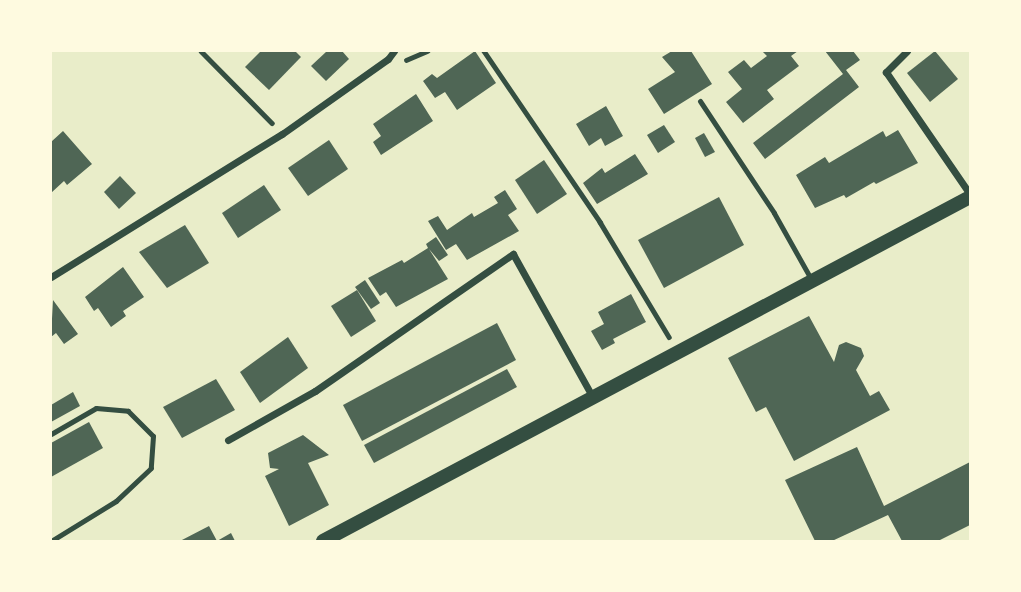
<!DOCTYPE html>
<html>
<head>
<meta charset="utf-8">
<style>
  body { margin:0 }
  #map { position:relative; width:1021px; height:592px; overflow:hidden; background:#e9edc9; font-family:Mulish,sans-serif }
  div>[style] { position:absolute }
  .building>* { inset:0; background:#4f6655 }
  .path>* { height:4.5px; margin:-2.25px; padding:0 2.25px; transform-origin:2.25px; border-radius:2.25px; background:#344e41 }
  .service>* { height:5px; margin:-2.5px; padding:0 2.5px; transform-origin:2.5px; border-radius:2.5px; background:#344e41 }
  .minor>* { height:7px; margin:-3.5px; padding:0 3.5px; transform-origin:3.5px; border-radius:3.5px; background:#344e41 }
  .secondary>* { height:14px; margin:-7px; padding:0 7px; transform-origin:7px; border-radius:7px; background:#344e41 }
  span { translate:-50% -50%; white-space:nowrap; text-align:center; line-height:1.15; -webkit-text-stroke:6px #fefae0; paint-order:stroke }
  .frame { position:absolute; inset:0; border:52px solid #fefae0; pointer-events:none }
</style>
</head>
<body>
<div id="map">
  <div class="building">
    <div style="clip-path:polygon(261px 51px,295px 51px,301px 57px,269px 90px,245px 67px)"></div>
    <div style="clip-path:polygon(327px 51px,342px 51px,349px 59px,326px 81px,311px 66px)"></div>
    <div style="clip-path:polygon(475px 51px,496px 83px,457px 110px,445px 92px,435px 98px,423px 81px,432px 74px,437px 78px)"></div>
    <div style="clip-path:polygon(672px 51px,691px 51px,712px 84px,664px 114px,648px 89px,675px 72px,662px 57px)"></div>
    <div style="clip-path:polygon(762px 51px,798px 51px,791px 56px,799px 66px,767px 90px,774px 99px,743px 123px,726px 102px,742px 89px,728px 72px,744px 60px,751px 68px,767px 56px)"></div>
    <div style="clip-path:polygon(825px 51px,853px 51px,860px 60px,846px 70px,859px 87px,765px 159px,753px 143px,843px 74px)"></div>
    <div style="clip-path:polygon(935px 51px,958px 79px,930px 102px,907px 73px)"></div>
    <div style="clip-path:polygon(416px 94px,433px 121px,381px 155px,373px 142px,381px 136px,373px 124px)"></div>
    <div style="clip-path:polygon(606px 106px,623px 136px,605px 146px,601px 138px,589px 146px,576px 124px)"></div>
    <div style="clip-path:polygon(664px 125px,675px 142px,658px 153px,647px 135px)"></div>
    <div style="clip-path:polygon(898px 130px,918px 163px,876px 184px,874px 182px,846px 198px,844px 195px,815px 208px,796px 175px,825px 157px,829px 163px,883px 131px,886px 137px)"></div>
    <div style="clip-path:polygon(63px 131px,92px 164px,67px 185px,64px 181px,51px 193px,51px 142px)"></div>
    <div style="clip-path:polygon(704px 133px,715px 152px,705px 157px,695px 138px)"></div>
    <div style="clip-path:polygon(329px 140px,348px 169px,308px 196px,288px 168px)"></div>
    <div style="clip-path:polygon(635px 154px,648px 174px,597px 204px,583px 183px,602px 168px,605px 173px)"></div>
    <div style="clip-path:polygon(544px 160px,567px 194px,537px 214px,515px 180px)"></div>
    <div style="clip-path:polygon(120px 176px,136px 193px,119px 209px,104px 192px)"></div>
    <div style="clip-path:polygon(264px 185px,281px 210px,238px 238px,222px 213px)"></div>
    <div style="clip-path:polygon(505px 190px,517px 209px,508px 215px,519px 231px,467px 260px,456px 244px,446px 250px,428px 221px,438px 216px,447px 230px,472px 213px,474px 217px,498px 203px,494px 197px)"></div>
    <div style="clip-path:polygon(719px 197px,744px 245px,664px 288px,638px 240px)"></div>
    <div style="clip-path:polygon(185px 225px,209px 263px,167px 288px,139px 252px)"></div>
    <div style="clip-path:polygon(436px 237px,448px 255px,439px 261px,429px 249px,448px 279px,396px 307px,386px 292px,380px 296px,368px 278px,402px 260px,404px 263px,428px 248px,426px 244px)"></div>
    <div style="clip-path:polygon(123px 267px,144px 297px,123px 311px,126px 316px,111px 327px,98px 308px,94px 311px,85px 297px)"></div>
    <div style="clip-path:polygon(365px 280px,380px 303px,371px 309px,355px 287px)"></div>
    <div style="clip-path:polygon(357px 290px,376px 321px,351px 337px,331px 306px)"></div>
    <div style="clip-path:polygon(631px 294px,646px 322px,613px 339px,615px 343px,602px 350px,591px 331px,604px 324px,598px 312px)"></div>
    <div style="clip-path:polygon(53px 300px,78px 334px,64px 344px,56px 333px,51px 337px)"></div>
    <div style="clip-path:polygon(809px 316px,834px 362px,839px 345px,846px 342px,861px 348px,864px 356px,856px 370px,870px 396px,879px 391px,890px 410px,794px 461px,766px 407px,756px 412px,728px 358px)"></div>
    <div style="clip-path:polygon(497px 323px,516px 360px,362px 441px,343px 405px)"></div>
    <div style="clip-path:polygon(288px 337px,308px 368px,260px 403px,240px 372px)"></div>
    <div style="clip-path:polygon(507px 369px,517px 387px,374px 463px,364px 445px)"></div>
    <div style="clip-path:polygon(216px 379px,235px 410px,182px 438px,163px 407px)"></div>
    <div style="clip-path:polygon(73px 392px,80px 406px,51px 422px,51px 405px)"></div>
    <div style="clip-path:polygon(89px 422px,103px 448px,51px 477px,51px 443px)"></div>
    <div style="clip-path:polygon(303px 435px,329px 455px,308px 463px,329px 505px,289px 526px,265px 476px,279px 469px,270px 468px,268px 453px)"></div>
    <div style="clip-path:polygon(857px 447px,884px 506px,970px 462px,970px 525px,938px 541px,902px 541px,888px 515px,832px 541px,815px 541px,785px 480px)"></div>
    <div style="clip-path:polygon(209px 526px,217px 541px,231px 533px,235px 541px,180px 541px)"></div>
  </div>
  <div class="path">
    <div style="left:201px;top:51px;width:101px;rotate:45.4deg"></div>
    <div style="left:484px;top:51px;width:207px;rotate:55.8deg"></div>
    <div style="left:600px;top:222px;width:134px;rotate:59deg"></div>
    <div style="left:406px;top:60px;width:23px;rotate:-23deg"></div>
  </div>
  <div class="service">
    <div style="left:700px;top:101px;width:134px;rotate:56.5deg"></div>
    <div style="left:774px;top:213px;width:76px;rotate:60.7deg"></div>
    <div style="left:51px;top:434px;width:52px;rotate:-30deg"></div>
    <div style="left:96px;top:408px;width:32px;rotate:5deg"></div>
    <div style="left:128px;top:411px;width:35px;rotate:45deg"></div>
    <div style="left:153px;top:436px;width:32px;rotate:94deg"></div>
    <div style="left:151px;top:468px;width:48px;rotate:136.7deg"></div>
    <div style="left:116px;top:501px;width:76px;rotate:148.4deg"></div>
  </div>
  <div class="minor">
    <div style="left:907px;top:51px;width:30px;rotate:135deg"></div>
    <div style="left:886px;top:72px;width:148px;rotate:55.5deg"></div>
    <div style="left:51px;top:277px;width:272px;rotate:-31.8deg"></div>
    <div style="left:282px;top:134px;width:130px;rotate:-35.3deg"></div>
    <div style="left:388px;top:59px;width:10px;rotate:-53deg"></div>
    <div style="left:228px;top:440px;width:100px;rotate:-29.4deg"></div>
    <div style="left:315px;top:391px;width:241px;rotate:-34.7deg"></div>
    <div style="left:513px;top:254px;width:165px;rotate:60.9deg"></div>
  </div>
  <div class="secondary">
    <div style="left:323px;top:541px;width:733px;rotate:-28deg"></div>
  </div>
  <div class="frame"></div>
</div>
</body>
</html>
